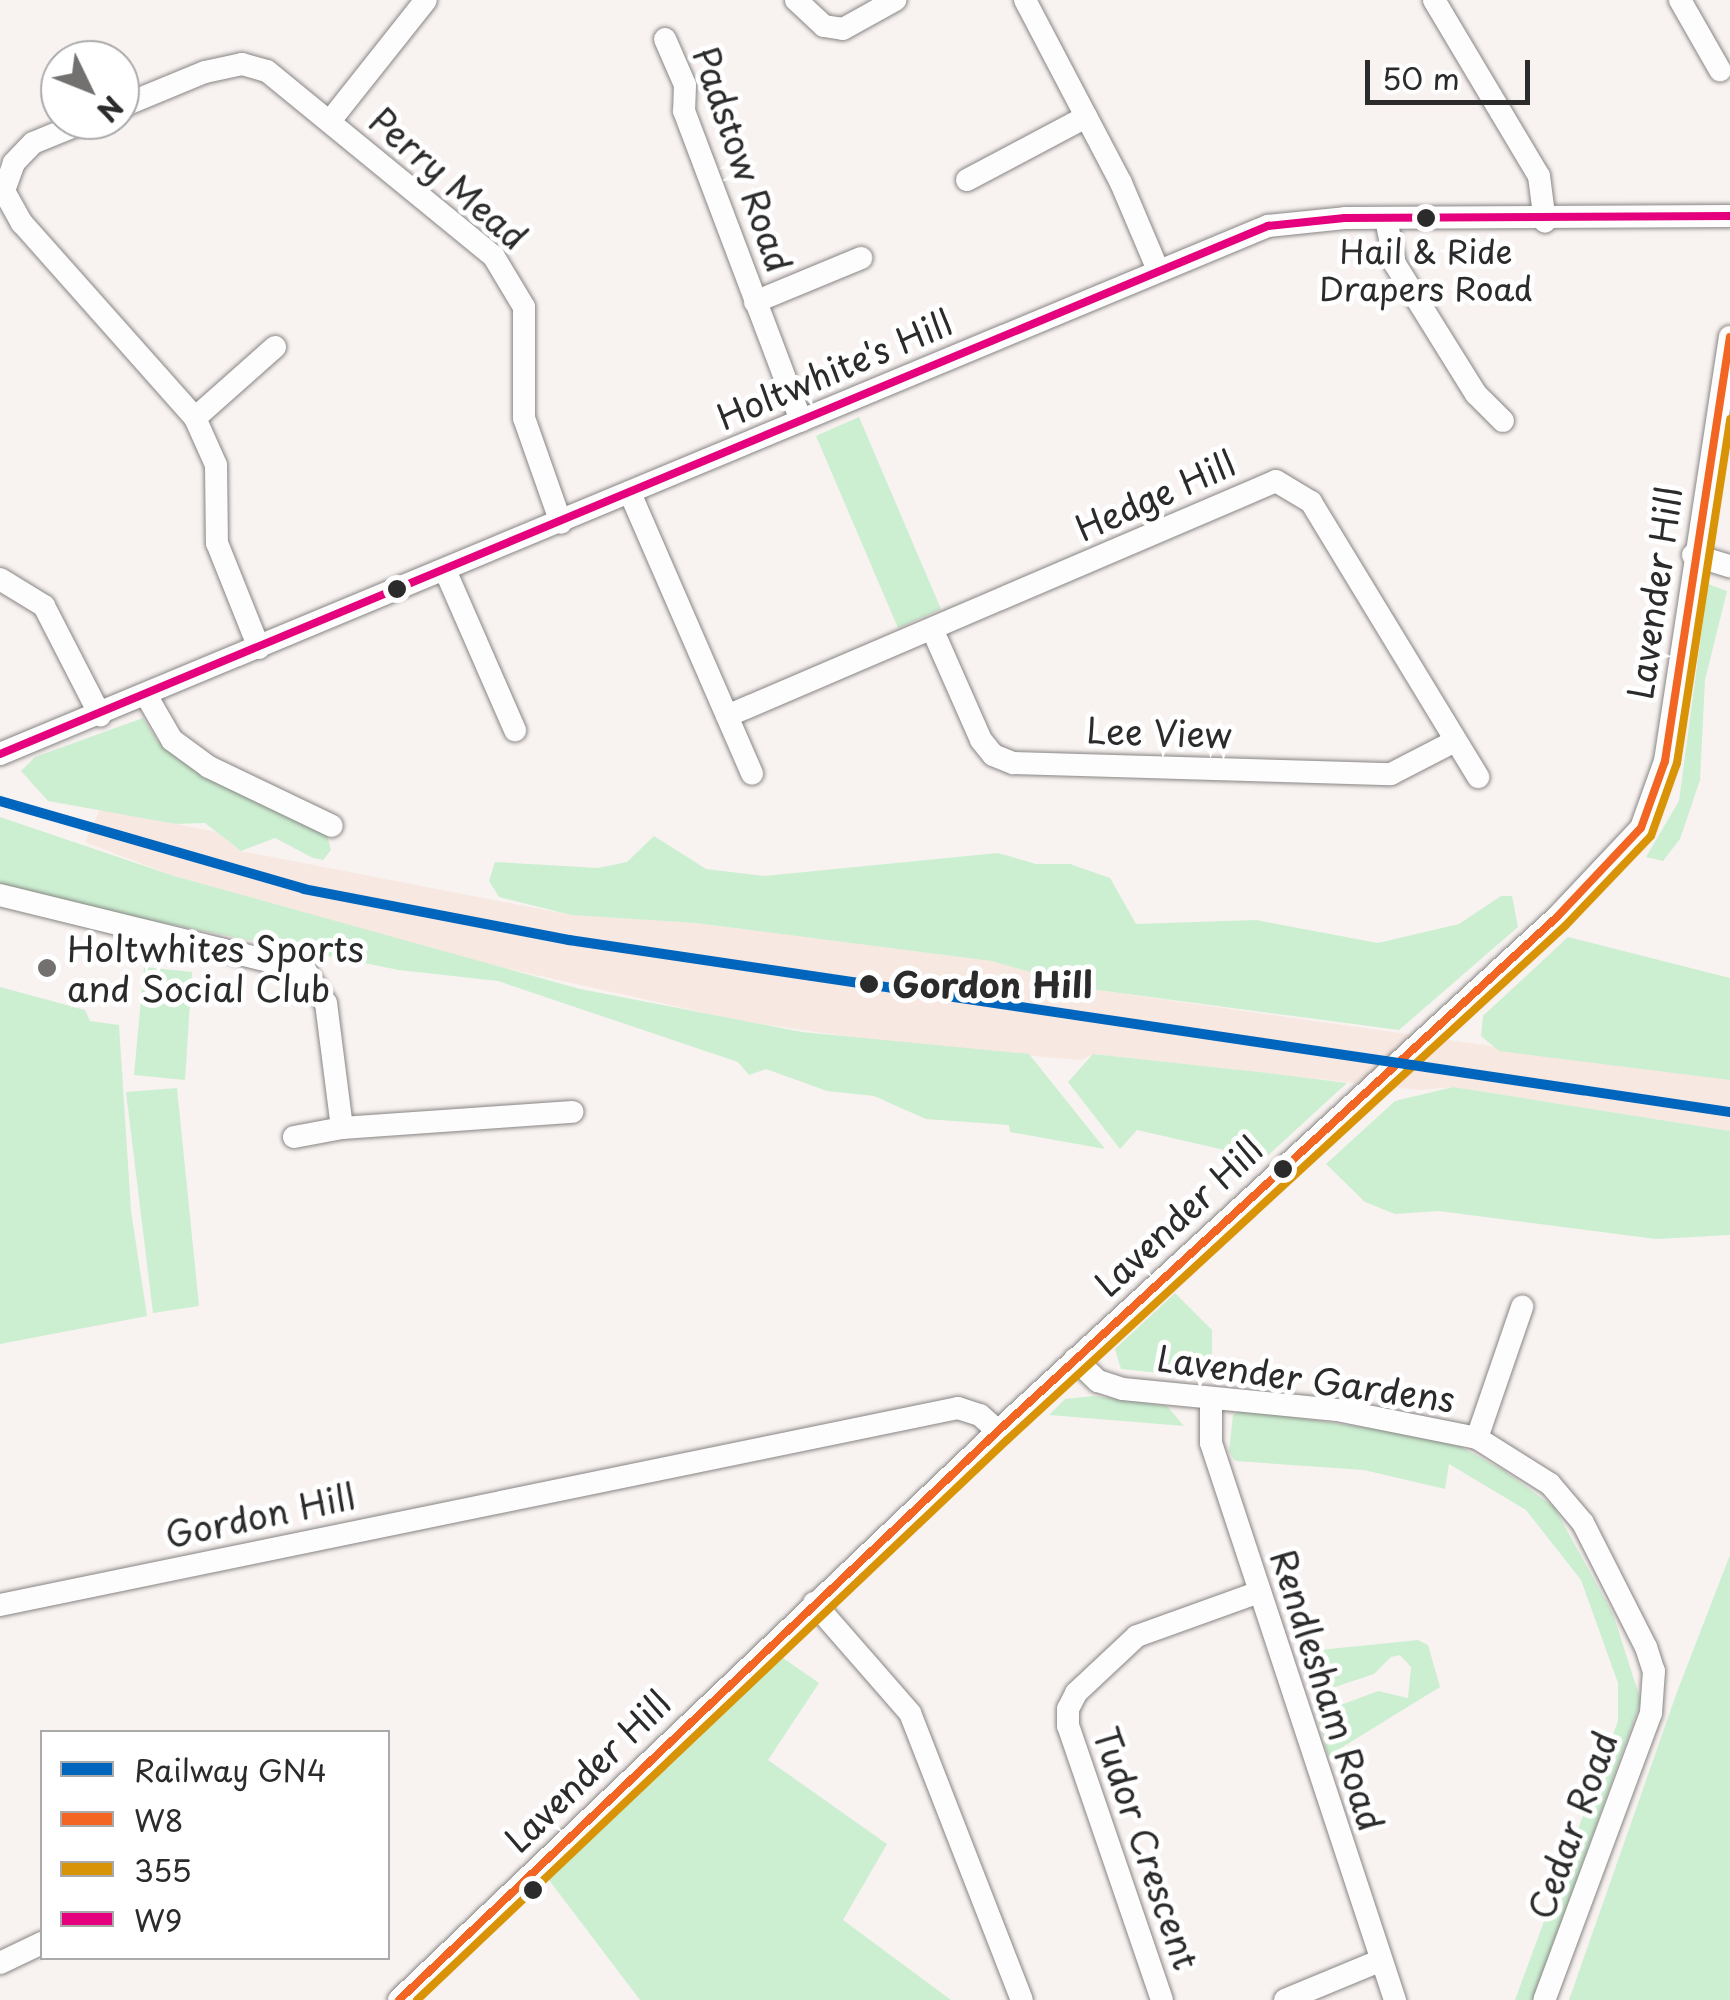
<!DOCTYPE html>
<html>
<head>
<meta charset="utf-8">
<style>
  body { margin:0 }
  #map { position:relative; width:1730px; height:2000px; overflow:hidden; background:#f8f2f0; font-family:"Playpen Sans",sans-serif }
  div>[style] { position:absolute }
  .built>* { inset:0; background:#f7e8e1 }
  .green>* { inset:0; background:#ccefd1 }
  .roads { filter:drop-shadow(0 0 2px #878584) drop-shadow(0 0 2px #878584) }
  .minor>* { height:22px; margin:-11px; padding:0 11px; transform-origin:11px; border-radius:11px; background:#fefdfd }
  .bus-1>* { height:8px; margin:-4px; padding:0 4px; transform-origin:4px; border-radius:4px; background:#f26522 }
  .bus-2>* { height:8px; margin:-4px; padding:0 4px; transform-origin:4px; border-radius:4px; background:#d89406 }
  .bus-3>* { height:8px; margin:-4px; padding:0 4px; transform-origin:4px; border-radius:4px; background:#e5007d }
  .rail-1>* { height:10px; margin:-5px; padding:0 5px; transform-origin:5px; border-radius:5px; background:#0065bd }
  .dots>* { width:28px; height:28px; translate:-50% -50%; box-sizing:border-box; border:5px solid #fff; border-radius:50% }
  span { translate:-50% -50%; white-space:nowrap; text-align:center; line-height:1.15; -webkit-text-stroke:10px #fff; paint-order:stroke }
  .bus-label { font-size:32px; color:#2b2b2b }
  .street-label { font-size:35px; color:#2b2b2b }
  .poi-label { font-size:35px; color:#2b2b2b }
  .left { translate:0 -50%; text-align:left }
  .stop-label { font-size:35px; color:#2b2b2b; font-weight:700 }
  .legend { position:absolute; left:40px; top:1730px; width:350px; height:230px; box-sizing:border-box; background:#fff; border:2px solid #aaa; margin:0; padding:12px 18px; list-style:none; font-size:30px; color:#2b2b2b }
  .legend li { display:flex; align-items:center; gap:20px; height:50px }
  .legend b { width:50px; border:2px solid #aaa }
  .north { position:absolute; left:40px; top:40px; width:100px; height:100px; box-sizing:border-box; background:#fff; border:2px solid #aaa; border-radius:50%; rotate:133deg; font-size:28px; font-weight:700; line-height:40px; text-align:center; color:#2b2b2b }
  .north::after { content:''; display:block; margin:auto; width:35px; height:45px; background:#737170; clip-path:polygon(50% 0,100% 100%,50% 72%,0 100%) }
  .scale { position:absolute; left:1365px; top:60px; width:165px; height:45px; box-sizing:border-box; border:5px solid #2b2b2b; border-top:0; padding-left:12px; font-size:30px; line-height:35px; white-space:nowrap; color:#2b2b2b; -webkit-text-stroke:8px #fff; paint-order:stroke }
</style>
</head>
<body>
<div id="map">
  <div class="built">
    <div style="clip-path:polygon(100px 809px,216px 832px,241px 851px,571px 915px,696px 923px,991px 961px,1090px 989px,1730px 1080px,1730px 1131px,1453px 1087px,1419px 1090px,1094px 1054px,1081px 1060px,905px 1045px,742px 1021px,438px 953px,174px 876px,85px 842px)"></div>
  </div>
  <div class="green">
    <div style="clip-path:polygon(859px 417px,941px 609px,898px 628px,816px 436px)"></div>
    <div style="clip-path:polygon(1708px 584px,1727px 591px,1705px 680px,1700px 780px,1680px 839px,1663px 861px,1646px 857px,1679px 801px)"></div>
    <div style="clip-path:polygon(143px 718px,158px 742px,325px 828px,331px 850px,323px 860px,313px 858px,275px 838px,241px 851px,205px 823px,176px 824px,48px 801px,21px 771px,35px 757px)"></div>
    <div style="clip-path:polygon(0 817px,174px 876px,580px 989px,802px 1032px,1029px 1054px,1105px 1149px,1010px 1132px,1009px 1125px,926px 1119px,874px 1096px,827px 1091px,766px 1069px,749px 1075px,738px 1062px,498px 981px,399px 970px,38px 898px,0 884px)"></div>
    <div style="clip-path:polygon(654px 836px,706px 869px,764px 876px,998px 853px,1036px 864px,1070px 864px,1110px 878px,1136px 924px,1256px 920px,1378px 943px,1459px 924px,1501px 896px,1512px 896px,1518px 927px,1399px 1030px,1090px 989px,991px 961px,696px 923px,571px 915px,499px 897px,489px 881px,495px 862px,598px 868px,627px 862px)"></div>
    <div style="clip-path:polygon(1568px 937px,1730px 978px,1730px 1080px,1499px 1051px,1481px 1036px,1483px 1016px)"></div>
    <div style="clip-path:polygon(144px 967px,192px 972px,185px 1080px,134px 1075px)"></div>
    <div style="clip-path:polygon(0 987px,85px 1010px,90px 1021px,119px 1025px,131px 1211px,147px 1316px,0 1344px)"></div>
    <div style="clip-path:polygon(1093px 1054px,1268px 1073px,1347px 1083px,1264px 1159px,1137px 1130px,1120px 1149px,1068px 1082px)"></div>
    <div style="clip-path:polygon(1453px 1087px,1730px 1131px,1730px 1235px,1656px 1239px,1439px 1211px,1395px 1214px,1365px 1202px,1326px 1164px,1395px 1101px)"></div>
    <div style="clip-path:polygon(177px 1088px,199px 1306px,153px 1313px,126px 1092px)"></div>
    <div style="clip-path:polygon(1175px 1293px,1212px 1330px,1212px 1353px,1199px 1377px,1121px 1369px,1115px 1349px)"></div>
    <div style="clip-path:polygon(1094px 1396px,1167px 1406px,1184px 1426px,1049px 1415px,1065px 1399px)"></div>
    <div style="clip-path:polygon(1241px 1410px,1403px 1433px,1459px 1446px,1503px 1470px,1554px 1507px,1613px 1614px,1641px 1701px,1533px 2000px,1515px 2000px,1618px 1721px,1618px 1683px,1581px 1580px,1526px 1510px,1449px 1464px,1445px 1489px,1364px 1470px,1235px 1461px,1229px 1451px,1233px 1415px)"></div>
    <div style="clip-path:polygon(1730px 1555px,1730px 2000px,1569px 2000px,1677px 1692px)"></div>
    <div style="clip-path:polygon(1418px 1640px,1428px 1645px,1440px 1687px,1328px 1756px,1317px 1714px,1378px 1691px,1408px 1698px,1411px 1667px,1400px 1655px,1391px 1657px,1374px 1674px,1317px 1693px,1300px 1652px)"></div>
    <div style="clip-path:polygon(783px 1658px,819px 1683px,768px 1760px,887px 1844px,843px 1920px,951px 2000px,640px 2000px,546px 1876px)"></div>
  </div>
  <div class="roads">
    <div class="minor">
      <div style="left:796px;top:0;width:38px;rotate:43deg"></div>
      <div style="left:824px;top:26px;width:19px;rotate:9deg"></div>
      <div style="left:843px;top:29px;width:60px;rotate:-29.1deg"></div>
      <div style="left:1025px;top:0;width:207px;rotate:62.3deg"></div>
      <div style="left:1121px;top:183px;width:95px;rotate:67deg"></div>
      <div style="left:1434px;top:0;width:205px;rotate:59.2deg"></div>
      <div style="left:1539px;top:176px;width:46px;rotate:82.6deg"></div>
      <div style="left:1680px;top:0;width:81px;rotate:60.3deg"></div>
      <div style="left:665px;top:39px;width:50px;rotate:66.5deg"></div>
      <div style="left:685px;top:85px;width:26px;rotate:92deg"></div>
      <div style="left:684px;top:111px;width:331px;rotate:69.3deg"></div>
      <div style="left:120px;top:107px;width:92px;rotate:-22.4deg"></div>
      <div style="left:205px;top:72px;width:38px;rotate:-12deg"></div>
      <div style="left:242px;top:64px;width:26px;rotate:16deg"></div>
      <div style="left:267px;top:71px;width:293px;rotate:39.3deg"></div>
      <div style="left:494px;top:257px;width:58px;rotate:59deg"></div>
      <div style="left:524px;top:307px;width:111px;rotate:90deg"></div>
      <div style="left:524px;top:418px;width:111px;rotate:70.6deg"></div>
      <div style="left:89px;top:120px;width:61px;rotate:157.7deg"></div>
      <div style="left:33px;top:143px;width:28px;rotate:134deg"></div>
      <div style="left:14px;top:163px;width:30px;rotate:110deg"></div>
      <div style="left:4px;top:191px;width:37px;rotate:61deg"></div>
      <div style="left:22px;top:223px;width:261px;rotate:48.4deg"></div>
      <div style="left:195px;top:418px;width:51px;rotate:65.9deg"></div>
      <div style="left:216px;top:465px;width:78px;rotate:89.3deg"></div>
      <div style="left:217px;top:543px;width:113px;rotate:68.2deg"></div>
      <div style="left:330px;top:121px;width:154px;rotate:-51.6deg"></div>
      <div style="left:967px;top:180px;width:135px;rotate:-27.9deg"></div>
      <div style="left:1386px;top:219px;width:46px;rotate:78.7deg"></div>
      <div style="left:1395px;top:264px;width:153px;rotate:58.1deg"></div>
      <div style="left:1476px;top:394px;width:38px;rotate:45deg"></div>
      <div style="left:755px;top:302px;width:115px;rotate:-22.5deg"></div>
      <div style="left:195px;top:418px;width:107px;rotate:-41.6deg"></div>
      <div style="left:630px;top:493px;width:306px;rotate:66.5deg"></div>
      <div style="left:1693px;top:555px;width:39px;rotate:17deg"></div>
      <div style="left:445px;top:570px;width:175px;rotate:66.4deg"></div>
      <div style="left:0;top:579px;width:52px;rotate:31.5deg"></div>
      <div style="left:44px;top:606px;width:123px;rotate:62.8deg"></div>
      <div style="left:933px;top:631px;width:119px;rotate:66.2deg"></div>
      <div style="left:981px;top:740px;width:19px;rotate:51deg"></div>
      <div style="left:993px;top:755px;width:22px;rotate:22deg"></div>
      <div style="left:1013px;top:763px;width:378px;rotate:1.7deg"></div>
      <div style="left:1391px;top:774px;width:72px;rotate:-27.3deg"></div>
      <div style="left:146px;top:695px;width:52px;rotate:60deg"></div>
      <div style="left:172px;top:740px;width:46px;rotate:36.1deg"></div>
      <div style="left:209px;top:767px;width:136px;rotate:25.6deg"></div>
      <div style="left:727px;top:716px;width:597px;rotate:-23.17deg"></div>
      <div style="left:1276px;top:481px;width:41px;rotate:31deg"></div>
      <div style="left:1311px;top:502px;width:322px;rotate:58.7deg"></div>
      <div style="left:0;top:754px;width:1374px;rotate:-22.61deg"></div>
      <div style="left:1268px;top:226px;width:77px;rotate:-5.9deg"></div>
      <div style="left:1345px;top:218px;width:385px;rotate:-0.3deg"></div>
      <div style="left:0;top:895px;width:314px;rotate:13.8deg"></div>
      <div style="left:305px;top:970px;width:39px;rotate:58deg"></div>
      <div style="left:326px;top:1003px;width:126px;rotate:82.7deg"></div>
      <div style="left:342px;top:1128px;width:231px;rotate:-4deg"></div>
      <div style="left:294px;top:1137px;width:49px;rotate:-10.6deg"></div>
      <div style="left:1075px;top:1359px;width:32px;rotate:44deg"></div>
      <div style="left:1098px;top:1381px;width:26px;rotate:18deg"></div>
      <div style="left:1123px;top:1389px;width:215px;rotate:5.6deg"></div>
      <div style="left:1337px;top:1410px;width:143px;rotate:11.3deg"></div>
      <div style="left:1477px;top:1438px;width:86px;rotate:32.2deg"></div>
      <div style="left:1550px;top:1484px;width:51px;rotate:49.8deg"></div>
      <div style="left:1583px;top:1523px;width:139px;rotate:63.1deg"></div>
      <div style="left:1646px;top:1647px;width:25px;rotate:72deg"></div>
      <div style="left:1654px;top:1671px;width:42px;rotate:94.1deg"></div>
      <div style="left:1651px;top:1713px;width:306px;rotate:110.4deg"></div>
      <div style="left:1211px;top:1399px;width:44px;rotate:90deg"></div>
      <div style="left:1211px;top:1443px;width:587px;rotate:71.72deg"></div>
      <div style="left:1477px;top:1438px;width:139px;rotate:-71deg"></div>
      <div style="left:814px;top:1603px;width:146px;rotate:48.9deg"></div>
      <div style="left:910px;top:1713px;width:308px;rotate:68.7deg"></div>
      <div style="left:0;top:1605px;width:978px;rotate:-11.62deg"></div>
      <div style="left:958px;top:1408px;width:23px;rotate:18deg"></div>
      <div style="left:980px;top:1415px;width:24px;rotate:42deg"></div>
      <div style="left:0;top:1963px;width:47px;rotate:-25.5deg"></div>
      <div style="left:399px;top:2000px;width:826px;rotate:-43.53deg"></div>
      <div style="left:998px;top:1431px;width:759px;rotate:-42.6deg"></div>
      <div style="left:1557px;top:917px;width:122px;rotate:-46.7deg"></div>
      <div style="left:1641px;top:828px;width:71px;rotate:-70.3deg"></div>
      <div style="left:1665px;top:761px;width:429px;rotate:-81.3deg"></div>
      <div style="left:1162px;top:2000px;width:290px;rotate:-108.9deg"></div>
      <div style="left:1068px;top:1726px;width:17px;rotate:-90deg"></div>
      <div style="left:1068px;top:1709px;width:18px;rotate:-63deg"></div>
      <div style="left:1076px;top:1693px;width:83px;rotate:-43.1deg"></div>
      <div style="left:1137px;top:1636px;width:130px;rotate:-19.8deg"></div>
      <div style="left:1285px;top:2000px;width:102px;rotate:-22.5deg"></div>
    </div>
  </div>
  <div class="bus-1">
    <div style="left:399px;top:2000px;width:826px;rotate:-43.53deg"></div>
    <div style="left:998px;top:1431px;width:759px;rotate:-42.6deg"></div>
    <div style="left:1557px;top:917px;width:122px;rotate:-46.7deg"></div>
    <div style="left:1641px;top:828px;width:71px;rotate:-70.3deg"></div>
    <div style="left:1665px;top:761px;width:429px;rotate:-81.3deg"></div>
  </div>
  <div class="bus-2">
    <div style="left:417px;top:2000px;width:813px;rotate:-43.51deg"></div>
    <div style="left:1007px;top:1440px;width:759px;rotate:-42.65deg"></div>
    <div style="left:1565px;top:926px;width:124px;rotate:-46.3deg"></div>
    <div style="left:1651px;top:836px;width:77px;rotate:-70.4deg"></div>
    <div style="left:1677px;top:763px;width:348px;rotate:-81.2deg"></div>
  </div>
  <div class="bus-3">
    <div style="left:0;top:754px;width:1374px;rotate:-22.61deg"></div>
    <div style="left:1268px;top:226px;width:77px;rotate:-5.9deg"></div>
    <div style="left:1345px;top:218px;width:385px;rotate:-0.3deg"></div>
  </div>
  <div class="rail-1">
    <div style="left:0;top:801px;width:316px;rotate:16.1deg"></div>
    <div style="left:304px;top:889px;width:270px;rotate:10.9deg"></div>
    <div style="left:569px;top:940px;width:1174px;rotate:8.43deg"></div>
  </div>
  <div class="dots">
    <div style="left:1426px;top:218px;background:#2b2b2b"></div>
    <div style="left:397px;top:589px;background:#2b2b2b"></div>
    <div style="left:47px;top:968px;background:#737170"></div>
    <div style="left:869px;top:984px;background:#2b2b2b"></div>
    <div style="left:1283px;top:1169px;background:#2b2b2b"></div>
    <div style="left:533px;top:1890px;background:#2b2b2b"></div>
  </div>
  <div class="bus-label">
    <span style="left:1426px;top:270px">Hail &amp; Ride<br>Drapers Road</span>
  </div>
  <div class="street-label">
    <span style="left:743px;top:159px;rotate:71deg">Padstow Road</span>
    <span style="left:449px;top:178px;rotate:41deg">Perry Mead</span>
    <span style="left:834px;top:369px;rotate:-23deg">Holtwhite's Hill</span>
    <span style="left:1155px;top:495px;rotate:-24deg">Hedge Hill</span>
    <span style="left:1654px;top:593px;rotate:-82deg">Lavender Hill</span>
    <span style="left:1159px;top:732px;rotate:2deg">Lee View</span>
    <span style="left:1178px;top:1216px;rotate:-43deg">Lavender Hill</span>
    <span style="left:1306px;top:1378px;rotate:8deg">Lavender Gardens</span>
    <span style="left:260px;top:1515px;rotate:-12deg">Gordon Hill</span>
    <span style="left:1328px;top:1690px;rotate:72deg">Rendlesham Road</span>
    <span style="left:587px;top:1771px;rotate:-44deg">Lavender Hill</span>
    <span style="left:1572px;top:1825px;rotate:-70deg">Cedar Road</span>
    <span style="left:1147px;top:1848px;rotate:71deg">Tudor Crescent</span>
  </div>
  <div class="poi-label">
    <span class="left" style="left:67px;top:968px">Holtwhites Sports<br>and Social Club</span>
  </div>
  <div class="stop-label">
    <span class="left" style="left:892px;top:984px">Gordon Hill</span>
  </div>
  <ul class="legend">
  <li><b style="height:12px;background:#0065bd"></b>Railway GN4</li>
  <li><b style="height:12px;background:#f26522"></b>W8</li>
  <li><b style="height:12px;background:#d89406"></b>355</li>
  <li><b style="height:12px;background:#e5007d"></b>W9</li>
  </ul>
  <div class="north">N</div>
  <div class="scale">50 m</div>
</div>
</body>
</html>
